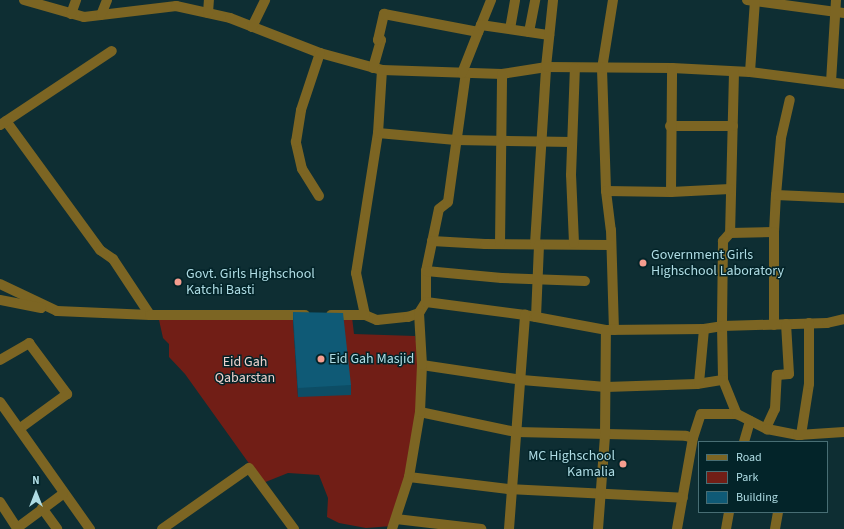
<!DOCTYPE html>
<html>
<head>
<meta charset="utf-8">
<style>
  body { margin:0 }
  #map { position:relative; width:844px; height:529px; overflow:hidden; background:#0e2e33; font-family:"Source Sans 3",sans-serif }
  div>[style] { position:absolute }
  .green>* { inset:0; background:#711e16 }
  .minor>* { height:10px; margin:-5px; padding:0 5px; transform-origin:5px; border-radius:5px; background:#7c6523 }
  .wall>* { inset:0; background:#0d4d65 }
  .building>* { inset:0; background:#0f5a76 }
  .dots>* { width:11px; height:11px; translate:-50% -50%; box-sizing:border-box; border:2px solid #032429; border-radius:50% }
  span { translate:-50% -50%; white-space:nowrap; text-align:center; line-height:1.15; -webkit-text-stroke:3px #032429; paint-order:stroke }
  .poi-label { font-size:14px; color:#afdce4 }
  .left { translate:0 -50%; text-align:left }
  .right { translate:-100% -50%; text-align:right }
  .park-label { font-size:14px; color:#eed1cc }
  .legend { position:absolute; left:698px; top:441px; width:130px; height:72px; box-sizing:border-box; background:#032429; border:1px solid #486e74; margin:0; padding:5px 7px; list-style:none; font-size:12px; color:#afdce4 }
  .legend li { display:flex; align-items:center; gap:8px; height:20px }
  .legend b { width:20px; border:1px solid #486e74 }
  .north { position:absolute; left:16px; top:473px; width:40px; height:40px; -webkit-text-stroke:3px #032429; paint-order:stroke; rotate:0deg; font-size:11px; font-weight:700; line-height:16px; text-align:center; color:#afdce4 }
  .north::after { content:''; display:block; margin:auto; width:14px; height:18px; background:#afdce4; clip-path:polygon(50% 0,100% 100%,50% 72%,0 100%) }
</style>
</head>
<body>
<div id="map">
  <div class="green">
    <div style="clip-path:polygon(343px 317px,352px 317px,354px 334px,415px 336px,420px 364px,416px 418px,406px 476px,392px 526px,366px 528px,339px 523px,327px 517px,328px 498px,319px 475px,288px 473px,263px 483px,185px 374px,169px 357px,169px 344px,163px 338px,159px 320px,293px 318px,298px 397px)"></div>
  </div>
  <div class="minor">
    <div style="left:24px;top:0;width:62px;rotate:15.8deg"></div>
    <div style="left:84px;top:17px;width:93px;rotate:-6.8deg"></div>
    <div style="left:176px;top:6px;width:55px;rotate:12.5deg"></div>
    <div style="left:230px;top:18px;width:97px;rotate:21.3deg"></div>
    <div style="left:320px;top:53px;width:64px;rotate:15.3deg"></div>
    <div style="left:382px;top:70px;width:63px;rotate:93.6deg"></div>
    <div style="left:378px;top:133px;width:142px;rotate:98.9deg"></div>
    <div style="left:356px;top:273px;width:43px;rotate:77.9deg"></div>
    <div style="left:365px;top:315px;width:13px;rotate:23deg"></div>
    <div style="left:377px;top:320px;width:31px;rotate:-6deg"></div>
    <div style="left:408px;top:317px;width:12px;rotate:-20deg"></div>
    <div style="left:419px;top:313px;width:13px;rotate:-58deg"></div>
    <div style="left:426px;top:302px;width:31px;rotate:-90deg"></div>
    <div style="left:426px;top:271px;width:63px;rotate:-78.2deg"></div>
    <div style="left:439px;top:209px;width:11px;rotate:-38deg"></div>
    <div style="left:448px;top:202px;width:130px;rotate:-82.1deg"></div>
    <div style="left:613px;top:0;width:70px;rotate:99.1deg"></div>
    <div style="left:602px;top:69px;width:122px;rotate:88.1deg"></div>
    <div style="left:606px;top:191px;width:39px;rotate:83deg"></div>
    <div style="left:611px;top:230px;width:100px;rotate:88.3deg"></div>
    <div style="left:747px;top:0;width:98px;rotate:7.6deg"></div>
    <div style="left:208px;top:13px;width:13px;rotate:-86deg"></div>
    <div style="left:71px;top:14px;width:15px;rotate:-70deg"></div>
    <div style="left:101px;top:15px;width:16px;rotate:-68deg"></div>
    <div style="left:481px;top:25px;width:27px;rotate:-68deg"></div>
    <div style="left:252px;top:27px;width:30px;rotate:-64deg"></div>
    <div style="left:510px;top:29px;width:29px;rotate:-80deg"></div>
    <div style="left:529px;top:32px;width:33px;rotate:-79deg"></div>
    <div style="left:373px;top:68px;width:29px;rotate:-74deg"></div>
    <div style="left:381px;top:40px;width:3px;rotate:180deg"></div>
    <div style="left:378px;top:40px;width:27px;rotate:-77deg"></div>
    <div style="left:384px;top:14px;width:96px;rotate:10.8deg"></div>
    <div style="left:382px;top:70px;width:120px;rotate:1.9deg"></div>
    <div style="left:502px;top:74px;width:45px;rotate:-9deg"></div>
    <div style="left:546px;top:67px;width:126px;rotate:0.5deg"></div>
    <div style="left:672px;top:68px;width:78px;rotate:2.9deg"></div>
    <div style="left:750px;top:72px;width:95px;rotate:7.3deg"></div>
    <div style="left:734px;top:72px;width:161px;rotate:91.4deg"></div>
    <div style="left:730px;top:233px;width:11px;rotate:131deg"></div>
    <div style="left:723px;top:241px;width:85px;rotate:90.7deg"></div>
    <div style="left:722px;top:326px;width:54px;rotate:88.9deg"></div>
    <div style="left:723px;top:380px;width:37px;rotate:68deg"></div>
    <div style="left:750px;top:72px;width:72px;rotate:-86deg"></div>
    <div style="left:462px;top:73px;width:52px;rotate:-68.4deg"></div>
    <div style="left:481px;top:25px;width:69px;rotate:8.4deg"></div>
    <div style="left:831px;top:82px;width:82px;rotate:-86.5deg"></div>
    <div style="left:6px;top:121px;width:160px;rotate:53.9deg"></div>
    <div style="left:100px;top:250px;width:16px;rotate:35deg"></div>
    <div style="left:113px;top:259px;width:67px;rotate:56.5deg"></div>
    <div style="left:0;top:125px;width:134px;rotate:-33.5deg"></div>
    <div style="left:670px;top:126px;width:63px"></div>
    <div style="left:378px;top:133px;width:78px;rotate:5.1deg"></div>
    <div style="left:456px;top:140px;width:116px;rotate:1deg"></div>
    <div style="left:606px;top:191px;width:65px;rotate:0.9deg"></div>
    <div style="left:671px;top:192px;width:59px;rotate:-2.9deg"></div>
    <div style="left:671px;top:192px;width:124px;rotate:-89.5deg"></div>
    <div style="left:776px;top:195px;width:57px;rotate:-85deg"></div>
    <div style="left:781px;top:138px;width:39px;rotate:-77deg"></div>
    <div style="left:319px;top:196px;width:32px;rotate:-122deg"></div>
    <div style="left:302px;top:169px;width:28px;rotate:-103deg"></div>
    <div style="left:296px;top:142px;width:32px;rotate:-81deg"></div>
    <div style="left:301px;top:110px;width:60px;rotate:-71.6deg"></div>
    <div style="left:774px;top:232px;width:37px;rotate:-87deg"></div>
    <div style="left:776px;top:195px;width:68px;rotate:2.5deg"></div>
    <div style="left:730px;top:233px;width:44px;rotate:-1.3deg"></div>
    <div style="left:774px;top:232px;width:93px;rotate:90deg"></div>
    <div style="left:432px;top:241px;width:53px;rotate:3.2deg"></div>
    <div style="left:485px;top:244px;width:126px;rotate:0.5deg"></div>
    <div style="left:574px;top:243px;width:68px;rotate:-92.5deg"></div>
    <div style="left:571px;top:175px;width:107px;rotate:-87.9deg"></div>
    <div style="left:500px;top:244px;width:170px;rotate:-89.3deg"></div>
    <div style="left:535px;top:244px;width:177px;rotate:-86.4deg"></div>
    <div style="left:546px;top:67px;width:67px;rotate:-84deg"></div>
    <div style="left:426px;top:271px;width:76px;rotate:5.3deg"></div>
    <div style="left:502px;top:278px;width:83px;rotate:2.1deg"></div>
    <div style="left:0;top:284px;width:63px;rotate:25.3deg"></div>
    <div style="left:57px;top:311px;width:93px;rotate:2.5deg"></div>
    <div style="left:150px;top:315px;width:155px"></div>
    <div style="left:0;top:300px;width:42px;rotate:11deg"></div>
    <div style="left:426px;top:302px;width:100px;rotate:7.5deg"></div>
    <div style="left:525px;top:315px;width:82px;rotate:10.5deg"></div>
    <div style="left:606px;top:330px;width:98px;rotate:-0.6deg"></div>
    <div style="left:704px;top:329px;width:18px;rotate:-9deg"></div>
    <div style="left:722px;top:326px;width:105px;rotate:-1.6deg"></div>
    <div style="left:827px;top:323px;width:17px;rotate:-13deg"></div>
    <div style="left:331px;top:315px;width:34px"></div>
    <div style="left:536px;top:317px;width:72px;rotate:-87.6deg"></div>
    <div style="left:0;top:360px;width:34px;rotate:-30deg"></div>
    <div style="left:29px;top:343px;width:64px;rotate:53.3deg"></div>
    <div style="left:67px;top:394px;width:59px;rotate:143.9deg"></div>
    <div style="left:422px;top:365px;width:101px;rotate:8.5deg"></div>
    <div style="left:522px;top:380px;width:84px;rotate:4.8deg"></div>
    <div style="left:606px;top:387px;width:91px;rotate:-1.9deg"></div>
    <div style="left:697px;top:384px;width:26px;rotate:-9deg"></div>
    <div style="left:699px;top:383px;width:54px;rotate:-84.7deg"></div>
    <div style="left:0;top:402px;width:156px;rotate:54.7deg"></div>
    <div style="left:420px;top:412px;width:98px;rotate:11.8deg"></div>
    <div style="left:516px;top:432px;width:170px;rotate:1.3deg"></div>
    <div style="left:686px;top:436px;width:7px;rotate:16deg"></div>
    <div style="left:693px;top:438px;width:92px;rotate:100deg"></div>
    <div style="left:766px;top:428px;width:21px;rotate:-65deg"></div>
    <div style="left:775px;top:409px;width:34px;rotate:-87deg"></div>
    <div style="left:777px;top:375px;width:12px;rotate:-5deg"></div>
    <div style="left:789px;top:374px;width:50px;rotate:-93.4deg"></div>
    <div style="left:801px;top:435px;width:52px;rotate:-81.1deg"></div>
    <div style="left:809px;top:384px;width:61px;rotate:-90deg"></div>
    <div style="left:693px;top:438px;width:25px;rotate:-72deg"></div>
    <div style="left:701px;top:414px;width:36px"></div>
    <div style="left:737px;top:414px;width:34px;rotate:27deg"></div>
    <div style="left:767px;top:429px;width:32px;rotate:11deg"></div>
    <div style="left:798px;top:435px;width:46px;rotate:-3.7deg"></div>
    <div style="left:744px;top:442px;width:22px;rotate:-74deg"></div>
    <div style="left:409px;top:477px;width:100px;rotate:6.9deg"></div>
    <div style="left:508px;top:489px;width:175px;rotate:2.9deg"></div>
    <div style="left:0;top:502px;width:31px;rotate:57deg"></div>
    <div style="left:17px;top:528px;width:57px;rotate:-36.5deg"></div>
    <div style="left:42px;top:508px;width:26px;rotate:54deg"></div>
    <div style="left:396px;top:519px;width:86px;rotate:6.7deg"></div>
    <div style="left:162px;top:529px;width:106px;rotate:-35deg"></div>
    <div style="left:249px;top:468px;width:76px;rotate:53.6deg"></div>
    <div style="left:392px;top:529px;width:55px;rotate:-71.9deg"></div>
    <div style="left:409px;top:477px;width:66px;rotate:-80.4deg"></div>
    <div style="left:420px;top:412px;width:47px;rotate:-87.6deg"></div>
    <div style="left:422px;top:365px;width:52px;rotate:-93.3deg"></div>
    <div style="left:509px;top:529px;width:215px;rotate:-85.7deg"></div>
    <div style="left:598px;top:529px;width:94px;rotate:-85.7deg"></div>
    <div style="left:605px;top:435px;width:105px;rotate:-89.5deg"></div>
    <div style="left:726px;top:529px;width:17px;rotate:-80deg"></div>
    <div style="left:775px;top:529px;width:17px;rotate:-80deg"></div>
  </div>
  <div class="wall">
    <div style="clip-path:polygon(293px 312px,351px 385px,351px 395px,298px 397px,293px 322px)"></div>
  </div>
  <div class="building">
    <div style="clip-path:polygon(293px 312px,343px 313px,351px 385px,298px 388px)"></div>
  </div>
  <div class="dots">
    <div style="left:643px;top:263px;background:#f59d8f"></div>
    <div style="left:178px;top:282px;background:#f59d8f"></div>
    <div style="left:321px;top:359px;background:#f59d8f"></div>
    <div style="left:623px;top:464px;background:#f59d8f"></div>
  </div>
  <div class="poi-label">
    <span class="left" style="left:651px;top:263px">Government Girls<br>Highschool Laboratory</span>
    <span class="left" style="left:186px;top:282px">Govt. Girls Highschool<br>Katchi Basti</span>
    <span class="left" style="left:329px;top:359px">Eid Gah Masjid</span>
    <span class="right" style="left:615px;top:464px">MC Highschool<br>Kamalia</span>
  </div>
  <div class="park-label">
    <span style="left:245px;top:370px">Eid Gah<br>Qabarstan</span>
  </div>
  <ul class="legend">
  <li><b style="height:5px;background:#7c6523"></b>Road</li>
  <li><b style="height:11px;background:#711e16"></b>Park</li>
  <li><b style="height:11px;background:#0f5a76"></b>Building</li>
  </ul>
  <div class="north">N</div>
</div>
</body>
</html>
